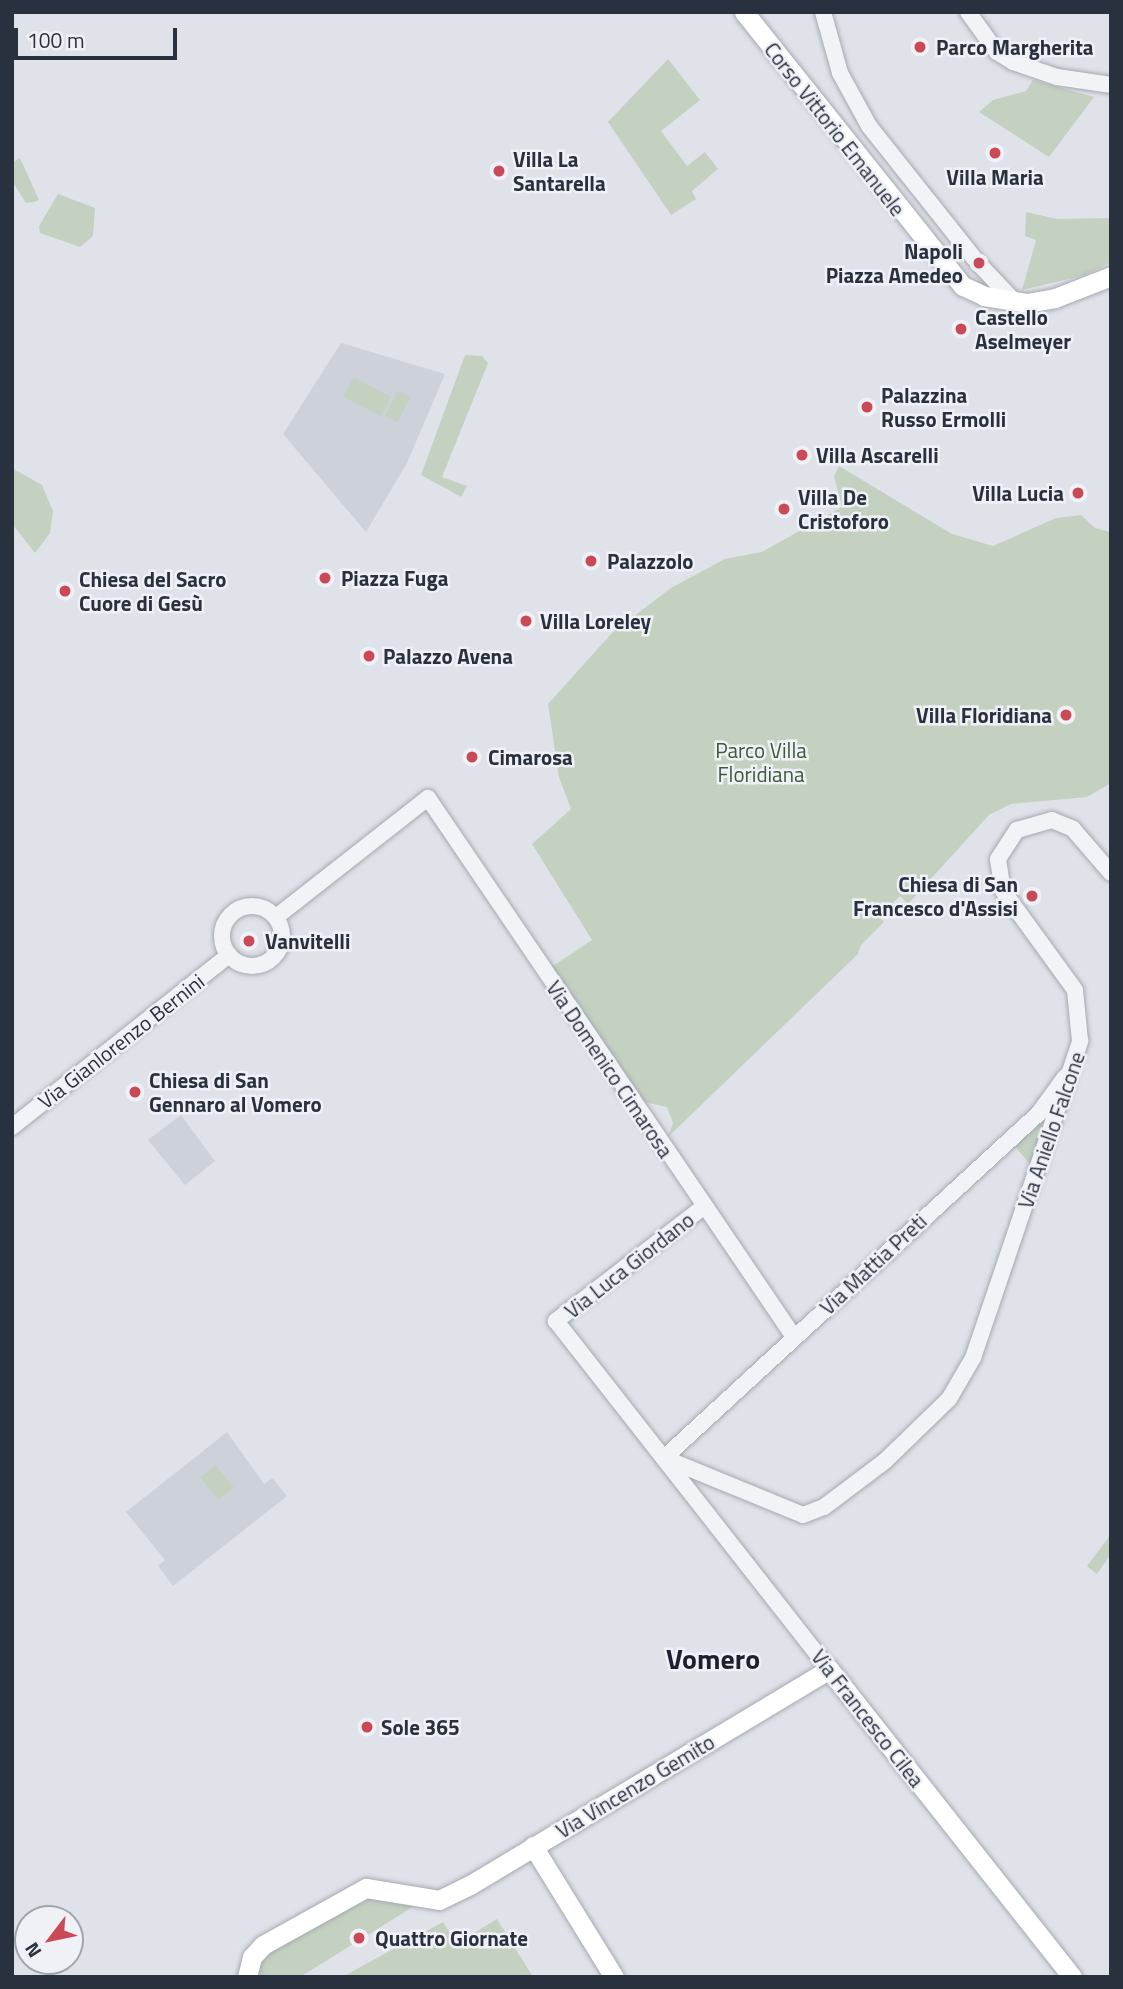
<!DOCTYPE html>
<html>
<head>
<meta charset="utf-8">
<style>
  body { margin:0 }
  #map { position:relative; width:1123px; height:1989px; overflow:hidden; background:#dfe2e8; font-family:"Titillium Web",sans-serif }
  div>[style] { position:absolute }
  .built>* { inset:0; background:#cdd1da }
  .green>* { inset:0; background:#c4d1c1 }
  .roads { filter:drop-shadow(0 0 2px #a5a9b2) drop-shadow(0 0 2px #a5a9b2) }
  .minor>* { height:16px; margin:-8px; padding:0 8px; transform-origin:8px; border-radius:8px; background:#f2f3f6 }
  .minor>.ring { margin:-8px; padding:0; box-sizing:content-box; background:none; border:16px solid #f2f3f6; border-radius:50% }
  .major>* { height:19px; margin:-9.5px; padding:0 9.5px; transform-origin:9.5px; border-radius:9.5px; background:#fff }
  .dots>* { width:19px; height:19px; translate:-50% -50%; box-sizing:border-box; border:4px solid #eff1f6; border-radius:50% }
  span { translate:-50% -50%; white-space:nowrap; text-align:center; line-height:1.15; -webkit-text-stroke:5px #eff1f6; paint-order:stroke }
  .poi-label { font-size:21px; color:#29303e; font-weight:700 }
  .left { translate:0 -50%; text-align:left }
  .right { translate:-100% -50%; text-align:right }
  .street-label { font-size:21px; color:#29303e }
  .park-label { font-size:21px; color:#3c5a37 }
  .district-label { font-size:28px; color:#1b212f; font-weight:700 }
  .frame { position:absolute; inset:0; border:14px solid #29303e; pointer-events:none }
  .north { position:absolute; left:14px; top:1905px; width:70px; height:70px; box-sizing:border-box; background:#eff1f6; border:2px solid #a0a4ac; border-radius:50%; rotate:238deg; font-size:19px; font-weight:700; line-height:28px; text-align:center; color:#29303e }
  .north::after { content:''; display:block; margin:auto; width:24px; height:32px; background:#c94956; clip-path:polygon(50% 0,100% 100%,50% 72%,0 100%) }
  .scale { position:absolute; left:14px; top:28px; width:163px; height:32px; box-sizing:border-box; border:4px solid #29303e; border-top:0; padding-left:9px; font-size:21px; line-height:24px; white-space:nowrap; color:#29303e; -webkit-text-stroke:5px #eff1f6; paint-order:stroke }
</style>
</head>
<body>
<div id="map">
  <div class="built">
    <div style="clip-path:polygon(341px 343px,445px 374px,407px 463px,366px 532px,283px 434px)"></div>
    <div style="clip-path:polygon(181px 1115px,215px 1161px,185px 1185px,148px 1140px)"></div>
    <div style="clip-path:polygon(227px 1432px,264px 1484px,272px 1478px,287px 1496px,173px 1586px,158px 1566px,165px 1560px,126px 1512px)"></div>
  </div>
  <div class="green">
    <div style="clip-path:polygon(668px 59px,700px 100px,661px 131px,687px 166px,705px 152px,718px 169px,692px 191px,696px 199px,671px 215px,608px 122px)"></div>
    <div style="clip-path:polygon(1033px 80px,1094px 97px,1049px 157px,979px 112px,993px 100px,1026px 91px)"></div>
    <div style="clip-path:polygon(20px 158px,39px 200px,34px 202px,26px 203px,12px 181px,13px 162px)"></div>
    <div style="clip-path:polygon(58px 194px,95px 208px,93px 236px,80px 247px,40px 233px,39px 226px)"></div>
    <div style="clip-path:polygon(1026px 212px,1057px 219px,1111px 218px,1111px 262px,1085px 275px,1022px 290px,1036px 240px,1025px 236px)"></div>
    <div style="clip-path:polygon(465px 355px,482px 356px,488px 363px,442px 477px,467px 486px,461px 497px,421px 475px)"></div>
    <div style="clip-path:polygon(354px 377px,391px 397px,381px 416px,343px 397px)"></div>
    <div style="clip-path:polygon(398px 391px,410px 397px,398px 422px,385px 416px)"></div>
    <div style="clip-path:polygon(839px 466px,952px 534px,993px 546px,1056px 518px,1081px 515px,1095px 528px,1111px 532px,1111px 783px,1087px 797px,1011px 804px,989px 815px,908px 904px,900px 896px,879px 916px,884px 922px,861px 945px,858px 954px,668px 1137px,673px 1123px,667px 1107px,643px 1102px,550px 968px,592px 940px,532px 844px,571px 809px,559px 777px,548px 704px,612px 633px,671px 588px,725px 559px,762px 552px,842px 507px,834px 476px)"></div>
    <div style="clip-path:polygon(12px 468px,42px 485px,53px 511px,50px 533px,35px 553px,12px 524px)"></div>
    <div style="clip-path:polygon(1039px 1123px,1043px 1125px,1033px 1168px,1014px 1145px)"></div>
    <div style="clip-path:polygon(215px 1465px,234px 1488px,218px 1500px,200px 1477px)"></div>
    <div style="clip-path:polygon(1111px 1534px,1111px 1554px,1097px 1574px,1087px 1566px)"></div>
    <div style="clip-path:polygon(370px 1894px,416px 1905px,300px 1977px,257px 1977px,262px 1957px)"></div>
    <div style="clip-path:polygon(497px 1919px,533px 1977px,342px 1977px,443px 1922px,456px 1944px)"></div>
  </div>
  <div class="roads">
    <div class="minor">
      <div style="left:823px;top:12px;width:63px;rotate:74.4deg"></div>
      <div style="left:840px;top:73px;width:60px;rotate:61.3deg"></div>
      <div style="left:869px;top:126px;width:175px;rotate:51.5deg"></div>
      <div style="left:978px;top:263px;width:54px;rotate:46.5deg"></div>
      <div style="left:968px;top:12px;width:49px;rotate:54.1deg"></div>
      <div style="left:997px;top:52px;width:19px;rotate:32deg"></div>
      <div style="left:1013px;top:62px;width:46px;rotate:18.8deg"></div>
      <div style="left:1057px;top:77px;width:55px;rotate:8.4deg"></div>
      <div class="ring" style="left:222px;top:906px;width:44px;height:44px"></div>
      <div style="left:276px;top:917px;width:193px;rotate:-38.1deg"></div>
      <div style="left:428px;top:798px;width:652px;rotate:55.82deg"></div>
      <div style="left:12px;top:1127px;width:277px;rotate:-38.4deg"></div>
      <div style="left:702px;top:1208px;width:185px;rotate:142.3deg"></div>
      <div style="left:556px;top:1321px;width:442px;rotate:51.9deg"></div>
      <div style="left:664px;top:1458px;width:150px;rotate:22.3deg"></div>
      <div style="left:803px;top:1515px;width:22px;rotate:-21deg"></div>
      <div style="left:824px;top:1507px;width:76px;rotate:-37deg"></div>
      <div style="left:885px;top:1461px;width:89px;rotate:-44.1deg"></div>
      <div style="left:949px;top:1399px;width:48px;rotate:-59.7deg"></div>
      <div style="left:973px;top:1358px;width:335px;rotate:-71.3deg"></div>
      <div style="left:1080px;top:1041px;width:51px;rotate:-95.6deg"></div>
      <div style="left:1075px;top:990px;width:122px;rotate:-126deg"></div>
      <div style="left:1003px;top:891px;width:32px;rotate:-99deg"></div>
      <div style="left:998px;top:859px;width:35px;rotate:-57deg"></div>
      <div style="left:1017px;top:830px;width:36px;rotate:-16deg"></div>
      <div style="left:1052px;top:820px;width:23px;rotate:23deg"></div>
      <div style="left:1073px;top:829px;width:58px;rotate:49.2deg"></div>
      <div style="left:664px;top:1458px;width:510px;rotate:-42.61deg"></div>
      <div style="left:1039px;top:1113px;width:44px;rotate:-54.2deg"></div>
    </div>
    <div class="major">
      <div style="left:744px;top:12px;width:351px;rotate:51.4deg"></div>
      <div style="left:963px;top:286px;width:23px;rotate:25deg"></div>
      <div style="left:984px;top:296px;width:44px;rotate:9.2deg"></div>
      <div style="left:1027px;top:303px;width:28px;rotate:-10deg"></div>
      <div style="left:1055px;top:298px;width:60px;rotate:-21.4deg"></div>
      <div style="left:533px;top:1846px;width:154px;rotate:58.3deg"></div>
      <div style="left:247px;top:1977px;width:21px;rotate:-76deg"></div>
      <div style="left:252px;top:1957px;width:16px;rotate:-47deg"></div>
      <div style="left:263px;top:1945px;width:118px;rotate:-29deg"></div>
      <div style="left:366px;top:1888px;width:74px;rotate:9.3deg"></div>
      <div style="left:439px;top:1900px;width:34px;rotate:-26deg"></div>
      <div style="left:470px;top:1885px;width:419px;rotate:-31deg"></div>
      <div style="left:829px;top:1669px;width:392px;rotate:51.7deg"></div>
    </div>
  </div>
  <div class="dots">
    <div style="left:920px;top:47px;background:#c94956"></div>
    <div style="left:995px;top:153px;background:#c94956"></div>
    <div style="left:499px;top:171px;background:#c94956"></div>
    <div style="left:979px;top:263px;background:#c94956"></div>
    <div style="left:961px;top:329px;background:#c94956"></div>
    <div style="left:867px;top:407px;background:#c94956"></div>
    <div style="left:802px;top:455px;background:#c94956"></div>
    <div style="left:1078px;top:493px;background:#c94956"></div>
    <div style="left:784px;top:509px;background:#c94956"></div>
    <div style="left:591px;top:561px;background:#c94956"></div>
    <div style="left:325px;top:578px;background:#c94956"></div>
    <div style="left:65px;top:591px;background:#c94956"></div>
    <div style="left:526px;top:621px;background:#c94956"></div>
    <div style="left:369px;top:656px;background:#c94956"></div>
    <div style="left:1066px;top:715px;background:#c94956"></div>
    <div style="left:472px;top:757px;background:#c94956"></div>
    <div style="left:1032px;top:896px;background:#c94956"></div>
    <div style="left:249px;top:941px;background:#c94956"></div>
    <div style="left:135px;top:1092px;background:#c94956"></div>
    <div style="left:367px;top:1727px;background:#c94956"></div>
    <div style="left:359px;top:1938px;background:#c94956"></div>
  </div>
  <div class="poi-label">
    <span class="left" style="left:936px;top:47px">Parco Margherita</span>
    <span class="left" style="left:513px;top:171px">Villa La<br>Santarella</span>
    <span style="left:995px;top:177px">Villa Maria</span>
    <span class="right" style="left:963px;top:263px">Napoli<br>Piazza Amedeo</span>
    <span class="left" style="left:975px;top:329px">Castello<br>Aselmeyer</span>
    <span class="left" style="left:881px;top:407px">Palazzina<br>Russo Ermolli</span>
    <span class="left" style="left:816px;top:455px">Villa Ascarelli</span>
    <span class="right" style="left:1064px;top:493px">Villa Lucia</span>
    <span class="left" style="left:798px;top:509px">Villa De<br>Cristoforo</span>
    <span class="left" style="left:607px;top:561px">Palazzolo</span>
    <span class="left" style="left:341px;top:578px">Piazza Fuga</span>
    <span class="left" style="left:79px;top:591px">Chiesa del Sacro<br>Cuore di Gesù</span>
    <span class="left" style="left:540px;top:621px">Villa Loreley</span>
    <span class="left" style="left:383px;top:656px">Palazzo Avena</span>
    <span class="right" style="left:1052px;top:715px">Villa Floridiana</span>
    <span class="left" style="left:488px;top:757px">Cimarosa</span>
    <span class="right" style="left:1018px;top:896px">Chiesa di San<br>Francesco d'Assisi</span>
    <span class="left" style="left:265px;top:941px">Vanvitelli</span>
    <span class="left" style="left:149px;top:1092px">Chiesa di San<br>Gennaro al Vomero</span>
    <span class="left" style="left:381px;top:1727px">Sole 365</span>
    <span class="left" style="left:375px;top:1938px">Quattro Giornate</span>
  </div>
  <div class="street-label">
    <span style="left:835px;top:129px;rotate:52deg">Corso Vittorio Emanuele</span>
    <span style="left:121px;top:1041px;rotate:-38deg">Via Gianlorenzo Bernini</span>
    <span style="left:610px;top:1069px;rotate:56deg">Via Domenico Cimarosa</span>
    <span style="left:1051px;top:1130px;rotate:-71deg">Via Aniello Falcone</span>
    <span style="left:873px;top:1264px;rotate:-43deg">Via Mattia Preti</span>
    <span style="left:629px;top:1265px;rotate:-38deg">Via Luca Giordano</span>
    <span style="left:868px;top:1718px;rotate:52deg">Via Francesco Cilea</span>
    <span style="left:635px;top:1786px;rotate:-31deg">Via Vincenzo Gemito</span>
  </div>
  <div class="park-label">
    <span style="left:761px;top:762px">Parco Villa<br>Floridiana</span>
  </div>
  <div class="district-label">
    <span style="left:713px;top:1659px">Vomero</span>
  </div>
  <div class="frame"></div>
  <div class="north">N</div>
  <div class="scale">100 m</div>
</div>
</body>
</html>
